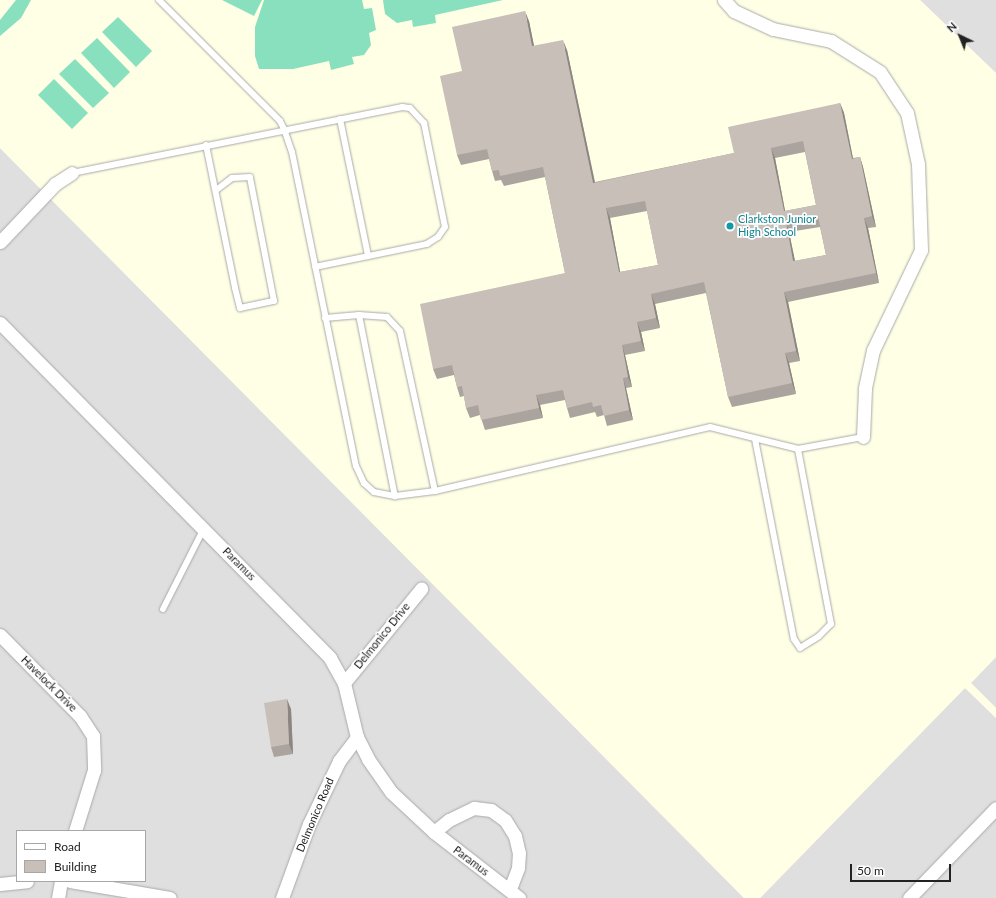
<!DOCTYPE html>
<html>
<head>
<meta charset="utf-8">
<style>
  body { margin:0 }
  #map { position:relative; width:996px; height:898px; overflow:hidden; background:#f2efe9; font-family:Lato,sans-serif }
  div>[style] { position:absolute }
  .residential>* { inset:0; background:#e0dfdf }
  .education>* { inset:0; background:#ffffe5 }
  .pitch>* { inset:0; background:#88e0be }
  .roads { filter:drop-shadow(0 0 1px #a9a9a9) drop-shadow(0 0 1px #a9a9a9) }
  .lane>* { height:6px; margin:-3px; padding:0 3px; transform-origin:3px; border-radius:3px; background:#fff }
  .street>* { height:13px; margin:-6.5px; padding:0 6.5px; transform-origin:6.5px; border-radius:6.5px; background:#fff }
  .wall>* { inset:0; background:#aba49e }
  .shaded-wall>* { inset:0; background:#8b8681 }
  .building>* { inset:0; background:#c7bfb8 }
  .dots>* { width:11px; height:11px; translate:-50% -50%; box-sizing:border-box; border:2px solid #fff; border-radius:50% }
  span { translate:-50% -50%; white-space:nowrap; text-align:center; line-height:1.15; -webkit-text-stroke:3.5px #fff; paint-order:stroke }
  .culture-label { font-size:11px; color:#0d838f }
  .left { translate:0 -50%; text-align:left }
  .street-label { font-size:11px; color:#222 }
  .legend { position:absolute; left:16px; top:830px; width:130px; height:52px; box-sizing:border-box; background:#fff; border:1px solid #a7a7a7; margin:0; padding:5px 7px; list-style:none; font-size:12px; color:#222 }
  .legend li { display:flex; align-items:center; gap:8px; height:20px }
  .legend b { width:20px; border:1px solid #a7a7a7 }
  .north { position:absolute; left:940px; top:16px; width:40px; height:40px; -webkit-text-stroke:3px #fff; paint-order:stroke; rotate:317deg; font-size:11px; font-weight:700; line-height:16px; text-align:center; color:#222 }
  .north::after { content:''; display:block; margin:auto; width:14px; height:18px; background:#222; clip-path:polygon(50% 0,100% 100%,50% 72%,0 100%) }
  .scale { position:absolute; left:850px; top:864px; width:101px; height:18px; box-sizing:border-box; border:2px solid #222; border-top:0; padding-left:5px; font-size:12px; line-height:14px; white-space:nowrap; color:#222; -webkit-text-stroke:3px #fff; paint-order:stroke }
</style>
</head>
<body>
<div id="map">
  <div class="residential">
    <div style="clip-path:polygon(920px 0,996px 0,996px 73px)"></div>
    <div style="clip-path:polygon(evenodd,0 148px,744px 898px,0 898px,0 148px,17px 831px,145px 831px,145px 881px,17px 881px,17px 831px)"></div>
    <div style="clip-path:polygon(996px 657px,996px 708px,971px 683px)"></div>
    <div style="clip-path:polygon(965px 688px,996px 718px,996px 898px,760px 898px)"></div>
  </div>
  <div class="education">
    <div style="clip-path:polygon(0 0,920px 0,996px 73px,996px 657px,971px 683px,996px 708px,996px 718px,965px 688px,760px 898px,744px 898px,0 148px)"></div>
  </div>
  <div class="pitch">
    <div style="clip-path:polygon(16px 0,31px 0,21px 18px,0 36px,0 20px)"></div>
    <div style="clip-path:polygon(222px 0,262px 0,254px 16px)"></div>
    <div style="clip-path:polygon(264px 0,362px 0,364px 9px,372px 8px,376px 30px,369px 33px,371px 45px,364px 55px,352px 57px,354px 64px,331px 70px,329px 61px,293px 69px,259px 69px,255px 56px,255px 27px)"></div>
    <div style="clip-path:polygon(383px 0,503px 0,435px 15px,436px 23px,413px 27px,412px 20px,397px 23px,385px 14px)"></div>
    <div style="clip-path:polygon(118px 17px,152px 51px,136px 67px,102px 32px)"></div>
    <div style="clip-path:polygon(97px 38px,130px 72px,114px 88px,81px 53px)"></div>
    <div style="clip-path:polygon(75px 59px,109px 93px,93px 108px,59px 74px)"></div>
    <div style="clip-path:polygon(54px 79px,88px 113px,72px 129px,38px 95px)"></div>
  </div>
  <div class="roads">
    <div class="lane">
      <div style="left:159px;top:0;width:171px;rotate:45deg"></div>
      <div style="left:280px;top:121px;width:9px;rotate:63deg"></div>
      <div style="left:284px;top:129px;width:24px;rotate:71deg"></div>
      <div style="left:292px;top:152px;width:320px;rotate:78.5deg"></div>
      <div style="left:356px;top:466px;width:19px;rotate:65deg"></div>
      <div style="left:364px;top:483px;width:13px;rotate:42deg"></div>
      <div style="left:374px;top:492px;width:21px;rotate:11deg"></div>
      <div style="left:395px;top:496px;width:40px;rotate:-7.1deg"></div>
      <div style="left:435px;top:491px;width:282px;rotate:-13.1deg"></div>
      <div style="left:710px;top:427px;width:91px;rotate:14deg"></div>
      <div style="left:798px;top:449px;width:66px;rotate:-10.5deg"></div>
      <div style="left:340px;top:119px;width:140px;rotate:78.4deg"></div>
      <div style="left:206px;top:145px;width:146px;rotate:78.5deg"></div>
      <div style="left:235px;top:288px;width:21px;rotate:76deg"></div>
      <div style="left:240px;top:308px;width:35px;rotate:-12deg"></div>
      <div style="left:274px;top:301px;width:126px;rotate:-101deg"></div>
      <div style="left:250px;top:177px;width:18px;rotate:177deg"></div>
      <div style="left:232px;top:178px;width:20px;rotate:143deg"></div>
      <div style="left:72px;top:173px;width:337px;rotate:-11.3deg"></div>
      <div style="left:402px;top:107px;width:8px;rotate:7deg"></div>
      <div style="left:410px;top:108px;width:21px;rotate:47deg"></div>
      <div style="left:424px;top:123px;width:106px;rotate:78.6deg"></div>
      <div style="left:445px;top:227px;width:12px;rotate:125deg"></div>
      <div style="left:438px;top:237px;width:13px;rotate:148deg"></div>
      <div style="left:427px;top:244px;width:114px;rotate:168.4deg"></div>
      <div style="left:359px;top:315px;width:185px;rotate:78.8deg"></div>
      <div style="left:325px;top:318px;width:34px;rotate:-5deg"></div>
      <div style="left:359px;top:315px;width:28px;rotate:4deg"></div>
      <div style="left:387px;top:317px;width:19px;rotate:47deg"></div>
      <div style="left:400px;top:331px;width:164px;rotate:77.7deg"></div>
      <div style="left:755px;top:439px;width:204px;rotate:79deg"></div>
      <div style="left:794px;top:639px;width:11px;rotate:56deg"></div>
      <div style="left:800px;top:648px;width:22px;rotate:-32deg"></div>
      <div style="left:819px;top:636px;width:17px;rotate:-45deg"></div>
      <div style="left:831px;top:624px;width:178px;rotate:-100.7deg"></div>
      <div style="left:163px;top:609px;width:89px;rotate:-63.1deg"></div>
    </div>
    <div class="street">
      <div style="left:724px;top:0;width:15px;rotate:48deg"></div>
      <div style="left:734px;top:11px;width:43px;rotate:24.8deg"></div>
      <div style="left:773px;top:29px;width:59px;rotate:11.7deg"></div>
      <div style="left:831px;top:41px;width:58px;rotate:32.3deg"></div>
      <div style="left:880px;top:72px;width:49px;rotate:56.6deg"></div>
      <div style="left:907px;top:113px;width:52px;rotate:77.8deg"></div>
      <div style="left:918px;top:164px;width:86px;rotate:88deg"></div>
      <div style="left:921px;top:250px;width:111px;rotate:115.6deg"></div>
      <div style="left:873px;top:350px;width:40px;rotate:102deg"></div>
      <div style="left:865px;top:389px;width:48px;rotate:92.4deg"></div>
      <div style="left:0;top:242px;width:80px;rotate:-46.5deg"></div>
      <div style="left:55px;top:184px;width:20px;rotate:-33deg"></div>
      <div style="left:0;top:323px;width:470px;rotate:45.4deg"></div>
      <div style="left:330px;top:658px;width:29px;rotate:61deg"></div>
      <div style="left:344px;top:683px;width:56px;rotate:76.5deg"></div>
      <div style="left:357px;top:737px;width:25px;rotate:63deg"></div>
      <div style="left:368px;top:759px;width:40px;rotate:55.1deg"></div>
      <div style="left:391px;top:792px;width:59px;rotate:42.9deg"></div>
      <div style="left:434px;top:832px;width:108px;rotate:37.8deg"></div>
      <div style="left:0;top:635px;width:114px;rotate:45.4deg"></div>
      <div style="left:80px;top:716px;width:24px;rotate:57deg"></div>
      <div style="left:93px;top:736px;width:34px;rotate:88deg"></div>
      <div style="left:94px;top:770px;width:64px;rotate:107.3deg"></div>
      <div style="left:344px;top:683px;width:122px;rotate:-50.7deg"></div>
      <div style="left:434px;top:832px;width:19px;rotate:-39deg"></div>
      <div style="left:449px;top:820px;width:28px;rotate:-26deg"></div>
      <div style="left:474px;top:808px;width:17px;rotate:7deg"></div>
      <div style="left:491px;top:810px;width:17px;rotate:36deg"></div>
      <div style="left:505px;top:820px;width:19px;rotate:58deg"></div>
      <div style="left:515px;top:836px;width:17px;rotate:77deg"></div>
      <div style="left:519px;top:853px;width:15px;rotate:94deg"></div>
      <div style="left:518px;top:868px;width:22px;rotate:111deg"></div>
      <div style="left:70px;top:881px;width:101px;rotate:9.6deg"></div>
      <div style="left:0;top:884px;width:27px;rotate:-6deg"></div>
      <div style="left:58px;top:898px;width:17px;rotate:-80deg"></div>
      <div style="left:282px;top:898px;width:79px;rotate:-70deg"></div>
      <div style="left:309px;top:824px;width:70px;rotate:-64.5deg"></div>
      <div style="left:339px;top:761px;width:30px;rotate:-53deg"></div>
      <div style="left:909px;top:898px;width:125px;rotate:-46deg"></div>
    </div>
  </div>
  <div class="wall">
    <div style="clip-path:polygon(evenodd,529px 21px,534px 46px,567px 50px,595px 182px,734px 153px,840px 103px,844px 113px,853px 158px,860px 157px,863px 167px,876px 227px,868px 228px,879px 283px,788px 302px,800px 361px,789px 363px,796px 394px,732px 407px,728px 397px,706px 293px,655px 304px,660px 328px,641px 332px,645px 351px,625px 355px,632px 387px,626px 388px,633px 420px,607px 426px,604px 415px,597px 417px,595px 412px,570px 418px,567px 408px,565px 400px,540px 405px,543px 418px,485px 430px,480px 415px,470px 418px,466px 408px,464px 396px,460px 397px,457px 387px,454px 375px,437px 379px,433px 369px,565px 273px,545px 177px,504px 186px,501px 180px,495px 181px,492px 171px,489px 159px,461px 165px,457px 155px,462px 71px,529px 21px,805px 152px,816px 205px,785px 211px,775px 158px,805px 152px,529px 21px,647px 211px,658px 265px,620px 272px,610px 218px,647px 211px,529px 21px,820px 227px,826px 255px,795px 261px,789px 232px,820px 227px)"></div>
    <div style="clip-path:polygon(291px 709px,293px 754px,274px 757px,271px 747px)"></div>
  </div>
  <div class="shaded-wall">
    <div style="clip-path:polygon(525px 11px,529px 21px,536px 56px,532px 46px)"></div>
    <div style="clip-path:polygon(563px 40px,567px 50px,597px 193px,593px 183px)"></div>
    <div style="clip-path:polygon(840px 103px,844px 113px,855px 169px,852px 159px)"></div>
    <div style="clip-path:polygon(771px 148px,775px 158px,787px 221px,784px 211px)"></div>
    <div style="clip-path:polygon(860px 157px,863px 167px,876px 227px,872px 216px)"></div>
    <div style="clip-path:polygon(606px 208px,610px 218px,622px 282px,619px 272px)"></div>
    <div style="clip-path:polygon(864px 218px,868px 228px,879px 283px,876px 273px)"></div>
    <div style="clip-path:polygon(786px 222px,789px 232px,797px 271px,793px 261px)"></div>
    <div style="clip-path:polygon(784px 292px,788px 302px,800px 361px,796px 351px)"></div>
    <div style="clip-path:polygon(651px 294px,655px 304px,660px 328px,656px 318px)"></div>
    <div style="clip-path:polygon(637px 322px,641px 332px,645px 351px,641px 341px)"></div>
    <div style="clip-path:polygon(622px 345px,625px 355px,632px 387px,628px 377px)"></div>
    <div style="clip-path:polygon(785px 353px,789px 363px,796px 394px,792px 383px)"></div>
    <div style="clip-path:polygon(623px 378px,626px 388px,633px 420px,629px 410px)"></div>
    <div style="clip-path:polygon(536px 395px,540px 405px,543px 418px,539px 408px)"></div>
    <div style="clip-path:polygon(287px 699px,291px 709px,293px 754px,289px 744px)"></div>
  </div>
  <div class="building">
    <div style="clip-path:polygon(evenodd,525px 11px,532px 46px,563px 40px,593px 183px,734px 153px,728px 127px,840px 103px,852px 159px,860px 157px,872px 216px,864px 218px,876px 273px,784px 292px,796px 351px,785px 353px,792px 383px,728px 397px,704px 282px,651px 294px,656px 318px,637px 322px,641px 341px,622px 345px,628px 377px,623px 378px,629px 410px,604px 416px,601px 405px,593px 407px,592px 402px,567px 408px,563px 390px,536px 395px,539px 408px,481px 420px,478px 405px,466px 408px,462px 386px,457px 387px,452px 365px,433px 369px,420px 304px,565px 273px,543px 167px,500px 176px,499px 170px,492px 171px,487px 149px,457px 155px,440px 76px,462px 71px,452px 27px,525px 11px,803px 141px,816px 205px,784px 211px,771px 148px,803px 141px,525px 11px,645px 201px,658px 265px,619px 272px,606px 208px,645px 201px,525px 11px,818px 216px,826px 255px,793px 261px,786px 222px,818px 216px)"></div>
    <div style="clip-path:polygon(287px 699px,289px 744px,271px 747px,264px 703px)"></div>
  </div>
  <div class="dots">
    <div style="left:730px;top:226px;background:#0f9aa8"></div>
  </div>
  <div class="culture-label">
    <span class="left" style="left:738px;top:226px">Clarkston Junior<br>High School</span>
  </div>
  <div class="street-label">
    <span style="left:239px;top:564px;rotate:45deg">Paramus</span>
    <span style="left:382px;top:636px;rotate:-51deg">Delmonico Drive</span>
    <span style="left:49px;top:684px;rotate:45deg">Havelock Drive</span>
    <span style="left:315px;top:815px;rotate:-67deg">Delmonico Road</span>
    <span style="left:471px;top:861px;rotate:37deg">Paramus</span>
  </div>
  <ul class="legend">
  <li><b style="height:5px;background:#fff"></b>Road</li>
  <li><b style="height:11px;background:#c7bfb8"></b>Building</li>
  </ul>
  <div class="north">N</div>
  <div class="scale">50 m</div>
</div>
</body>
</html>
